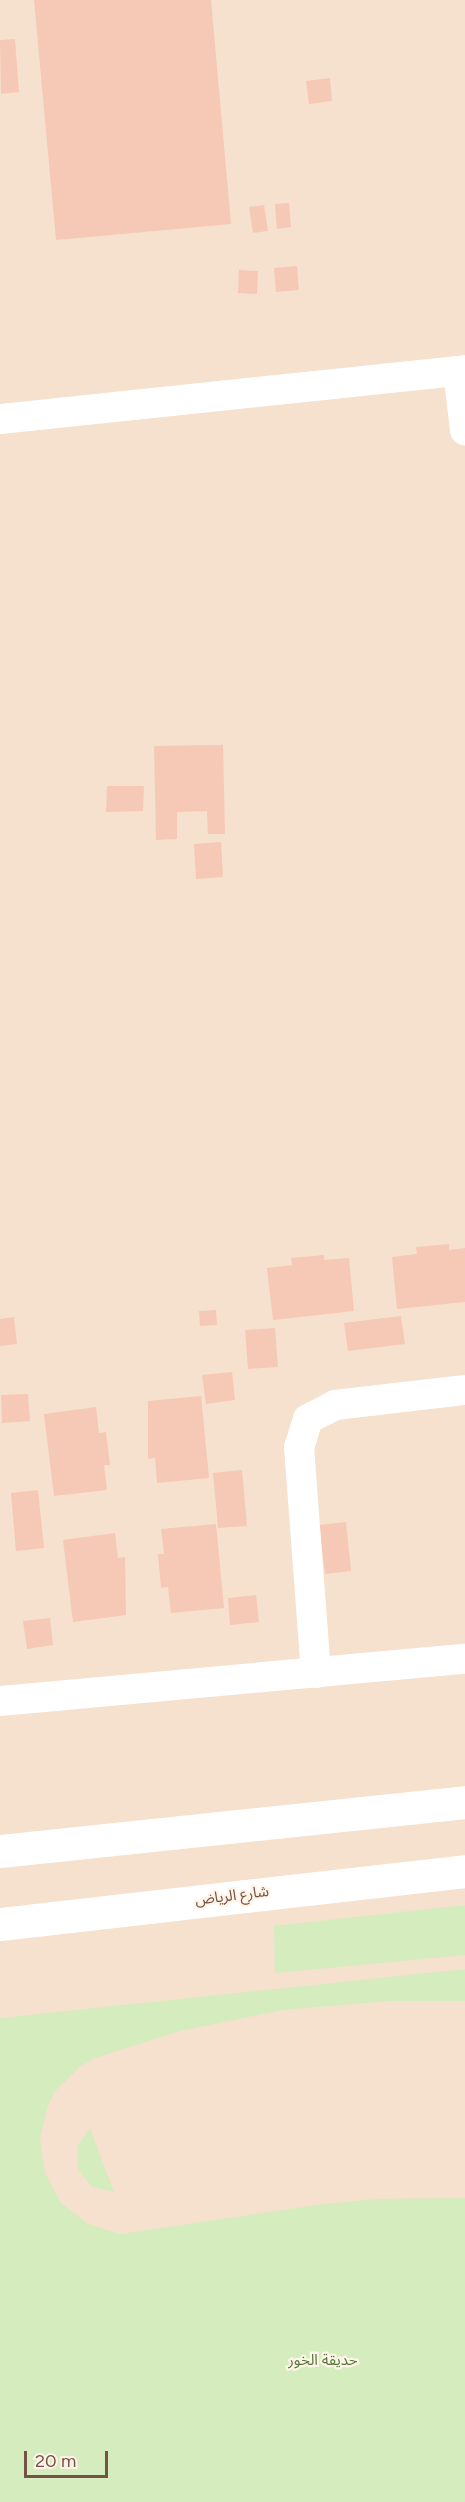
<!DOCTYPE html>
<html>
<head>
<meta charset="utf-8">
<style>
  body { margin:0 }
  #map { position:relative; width:465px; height:2502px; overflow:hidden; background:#feefe0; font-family:Figtree,"Noto Sans Arabic",sans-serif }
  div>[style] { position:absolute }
  .residential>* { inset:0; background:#f6e0ce }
  .green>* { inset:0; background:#d5ecbe }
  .building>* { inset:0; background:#f5c9b5 }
  .minor>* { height:30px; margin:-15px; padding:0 15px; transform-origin:15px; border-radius:15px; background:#fff }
  .secondary>* { height:33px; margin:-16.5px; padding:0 16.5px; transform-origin:16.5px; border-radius:16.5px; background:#fff }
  span { translate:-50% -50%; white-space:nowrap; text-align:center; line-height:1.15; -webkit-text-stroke:4.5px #fff4e8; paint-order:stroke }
  .street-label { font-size:15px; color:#765245 }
  .park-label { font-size:15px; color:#52783a }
  .scale { position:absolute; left:24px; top:2451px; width:84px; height:27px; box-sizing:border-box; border:3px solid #765245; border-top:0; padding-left:8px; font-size:18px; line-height:21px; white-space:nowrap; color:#765245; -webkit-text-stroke:4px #fff4e8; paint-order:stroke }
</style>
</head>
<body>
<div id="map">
  <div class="residential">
    <div style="clip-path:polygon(0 0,465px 0,465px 2502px,0 2502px)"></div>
  </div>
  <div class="green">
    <div style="clip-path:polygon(465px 1905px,465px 1955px,275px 1973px,274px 1926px)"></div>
    <div style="clip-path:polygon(465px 1969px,465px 2001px,389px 2001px,283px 2010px,180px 2031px,95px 2058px,81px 2066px,56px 2090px,48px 2105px,40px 2139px,45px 2173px,61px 2203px,88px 2224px,121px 2234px,316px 2205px,375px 2199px,465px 2198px,465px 2502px,0 2502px,0 2018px)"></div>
    <div style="clip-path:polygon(90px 2128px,114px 2192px,92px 2187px,78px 2169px,77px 2147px)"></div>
  </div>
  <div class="building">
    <div style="clip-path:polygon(34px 0,211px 0,231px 224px,56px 240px)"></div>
    <div style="clip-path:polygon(15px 39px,19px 92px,1px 94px,0 40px)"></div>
    <div style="clip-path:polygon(330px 78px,332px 101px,309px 104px,306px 81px)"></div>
    <div style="clip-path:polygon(289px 203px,291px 227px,277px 229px,275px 204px)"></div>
    <div style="clip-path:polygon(264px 205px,268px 231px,253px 233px,249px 207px)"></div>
    <div style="clip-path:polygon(297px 266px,299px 290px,276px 292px,274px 268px)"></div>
    <div style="clip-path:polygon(239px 270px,258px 271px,257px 294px,238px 293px)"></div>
    <div style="clip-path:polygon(223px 745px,225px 834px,208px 834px,207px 811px,177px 812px,177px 839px,156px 840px,154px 746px)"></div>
    <div style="clip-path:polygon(107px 786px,144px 786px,143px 811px,106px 812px)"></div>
    <div style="clip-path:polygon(221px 842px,223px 877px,196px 879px,194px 844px)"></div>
    <div style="clip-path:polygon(449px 1244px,449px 1250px,465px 1248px,465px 1302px,397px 1309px,392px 1257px,417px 1254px,416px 1247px)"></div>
    <div style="clip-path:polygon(324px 1255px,324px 1260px,349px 1258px,354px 1311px,273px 1320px,267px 1268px,292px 1265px,291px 1258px)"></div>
    <div style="clip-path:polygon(216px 1310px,217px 1325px,200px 1326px,199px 1311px)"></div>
    <div style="clip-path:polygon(401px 1316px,405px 1344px,348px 1351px,344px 1323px)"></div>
    <div style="clip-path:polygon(14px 1317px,17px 1344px,0 1346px,0 1319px)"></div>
    <div style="clip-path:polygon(275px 1328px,278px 1367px,248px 1369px,245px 1330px)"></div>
    <div style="clip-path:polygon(232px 1372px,235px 1400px,206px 1404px,202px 1375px)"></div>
    <div style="clip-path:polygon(28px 1394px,30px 1421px,2px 1423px,1px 1395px)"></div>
    <div style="clip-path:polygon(201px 1396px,209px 1478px,157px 1483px,155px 1458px,148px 1459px,148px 1401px)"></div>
    <div style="clip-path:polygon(96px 1407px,99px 1433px,106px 1432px,110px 1465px,104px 1465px,107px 1490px,54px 1496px,44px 1414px)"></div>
    <div style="clip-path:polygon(242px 1470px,247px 1526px,218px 1528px,213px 1473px)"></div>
    <div style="clip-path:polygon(38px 1490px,44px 1548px,16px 1551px,11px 1493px)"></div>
    <div style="clip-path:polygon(346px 1522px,351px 1571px,325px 1574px,319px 1525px)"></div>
    <div style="clip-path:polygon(216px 1524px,224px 1608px,171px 1613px,168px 1587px,161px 1588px,158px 1554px,164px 1554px,161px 1529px)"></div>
    <div style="clip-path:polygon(115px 1533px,118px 1558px,125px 1557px,126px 1615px,73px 1622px,63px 1540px)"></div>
    <div style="clip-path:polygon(256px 1595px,259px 1622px,230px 1625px,228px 1598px)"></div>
    <div style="clip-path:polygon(50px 1618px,53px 1645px,27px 1649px,23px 1621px)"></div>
  </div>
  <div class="minor">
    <div style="left:458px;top:371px;width:60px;rotate:83.3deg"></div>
    <div style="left:0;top:419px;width:468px;rotate:-6deg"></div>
    <div style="left:316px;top:1673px;width:226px;rotate:-94.3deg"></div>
    <div style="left:299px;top:1448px;width:30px;rotate:-73deg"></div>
    <div style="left:308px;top:1419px;width:30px;rotate:-27deg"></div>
    <div style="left:335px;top:1405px;width:131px;rotate:-6.6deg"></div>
    <div style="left:0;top:1701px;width:467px;rotate:-5.2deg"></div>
  </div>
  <div class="secondary">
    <div style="left:0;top:1851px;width:468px;rotate:-6deg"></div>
    <div style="left:0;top:1924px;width:468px;rotate:-6.5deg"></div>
  </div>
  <div class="street-label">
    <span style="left:232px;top:1896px;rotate:-7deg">شارع الرياض</span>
  </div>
  <div class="park-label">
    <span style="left:323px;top:2361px">حديقة الخور</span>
  </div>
  <div class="scale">20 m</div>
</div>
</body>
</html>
